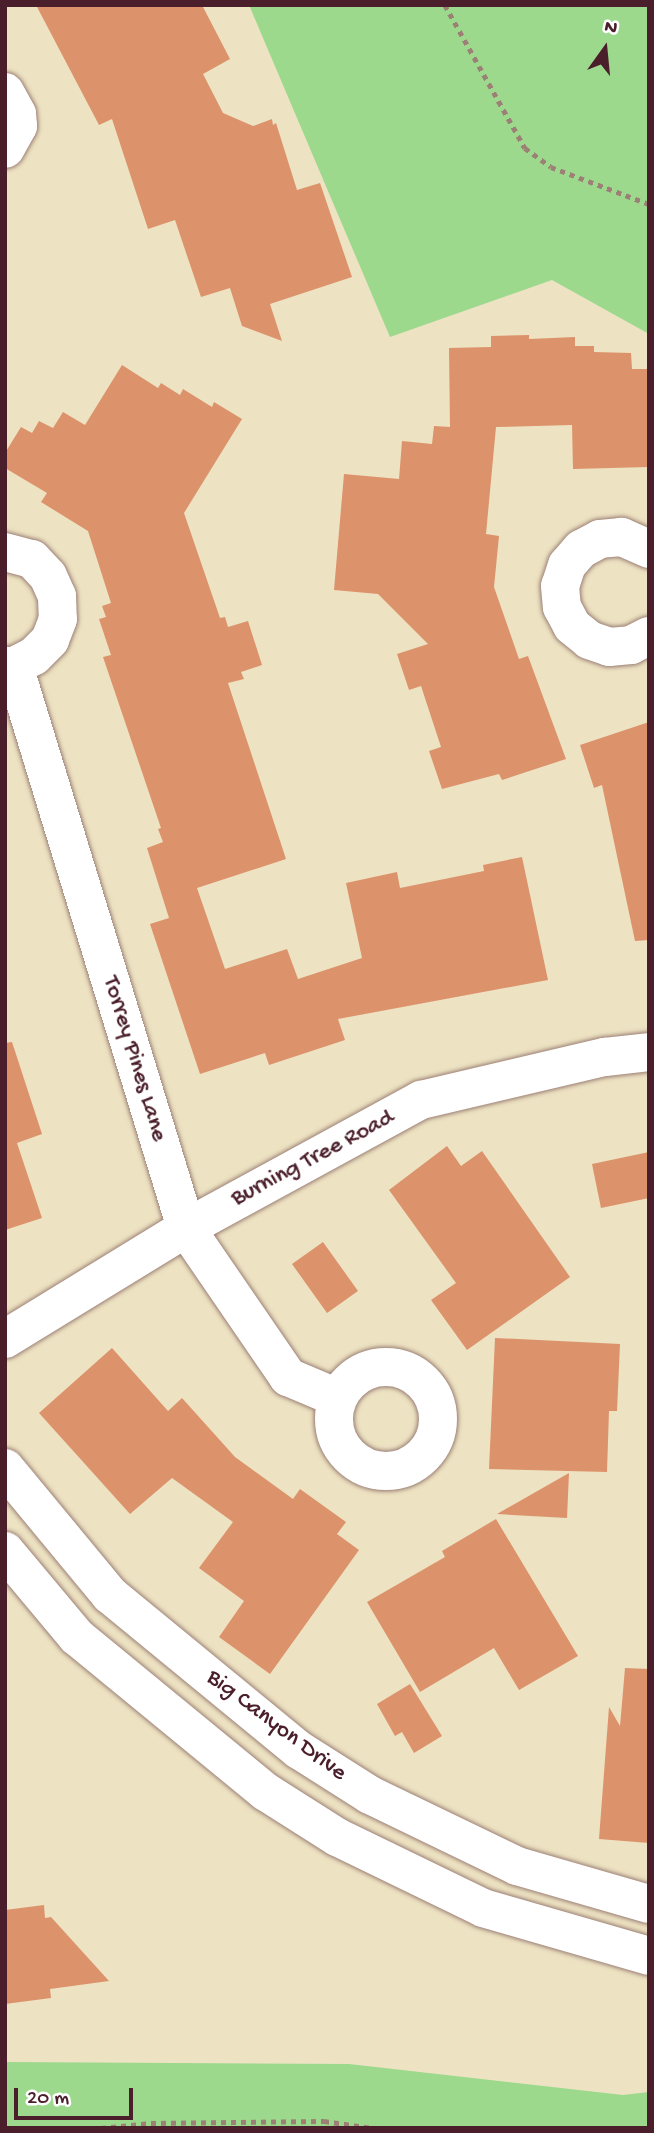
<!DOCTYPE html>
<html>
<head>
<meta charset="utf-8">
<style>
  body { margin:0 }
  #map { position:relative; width:654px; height:2133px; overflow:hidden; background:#ede2c2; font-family:"Gochi Hand",sans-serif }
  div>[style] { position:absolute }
  .green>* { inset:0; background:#9cd98d }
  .building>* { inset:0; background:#dc936c }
  .path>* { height:4.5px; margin-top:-2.25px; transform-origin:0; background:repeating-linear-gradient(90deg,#9c8076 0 5px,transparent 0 10px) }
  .roads { filter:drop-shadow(0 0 2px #9c8076) drop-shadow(0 0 2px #9c8076) }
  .minor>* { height:38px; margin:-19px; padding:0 19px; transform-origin:19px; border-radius:19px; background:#fff }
  .minor>.ring { margin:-19px; padding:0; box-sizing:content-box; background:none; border:38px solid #fff; border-radius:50% }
  span { translate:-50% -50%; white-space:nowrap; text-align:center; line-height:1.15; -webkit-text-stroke:5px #fff; paint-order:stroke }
  .street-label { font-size:24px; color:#4a1f2b }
  .frame { position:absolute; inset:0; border:7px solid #4a1f2b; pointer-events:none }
  .north { position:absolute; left:570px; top:14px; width:70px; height:70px; -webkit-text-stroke:5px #fff; paint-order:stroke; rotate:15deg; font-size:19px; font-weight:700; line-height:28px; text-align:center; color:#4a1f2b }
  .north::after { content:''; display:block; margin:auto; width:24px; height:32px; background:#4a1f2b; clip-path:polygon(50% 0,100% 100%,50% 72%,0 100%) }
  .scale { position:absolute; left:14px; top:2088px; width:119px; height:32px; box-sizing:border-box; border:4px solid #4a1f2b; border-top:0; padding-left:9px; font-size:21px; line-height:24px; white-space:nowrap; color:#4a1f2b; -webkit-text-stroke:5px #fff; paint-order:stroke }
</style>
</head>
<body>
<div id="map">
  <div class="green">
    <div style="clip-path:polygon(249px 5px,649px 5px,649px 334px,552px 280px,390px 337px)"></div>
    <div style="clip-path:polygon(5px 2062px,349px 2064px,623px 2095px,649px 2092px,649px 2128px,5px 2128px)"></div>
  </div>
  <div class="building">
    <div style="clip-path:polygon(36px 5px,202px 5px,230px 59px,203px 74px,223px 113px,253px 126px,272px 119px,273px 125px,276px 123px,297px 190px,320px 183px,352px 277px,270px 304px,282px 341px,242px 326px,230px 288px,201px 297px,175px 220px,148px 229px,112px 119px,99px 125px)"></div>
    <div style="clip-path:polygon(529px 335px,529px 339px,575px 337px,575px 346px,594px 346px,594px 352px,631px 353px,632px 369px,649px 369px,649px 467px,573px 469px,572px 425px,496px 427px,486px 534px,499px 536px,494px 587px,519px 659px,528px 656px,566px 759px,502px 780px,499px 774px,442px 789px,429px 751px,441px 747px,421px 686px,409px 690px,397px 654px,428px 644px,378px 594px,334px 590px,344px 474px,399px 479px,402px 441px,432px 444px,434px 426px,450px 427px,449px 348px,491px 347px,491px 336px)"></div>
    <div style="clip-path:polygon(122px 365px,158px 388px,161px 383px,180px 395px,183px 389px,212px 407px,214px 402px,242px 419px,184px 513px,220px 618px,225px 617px,228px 627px,248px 621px,262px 665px,241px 672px,244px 679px,228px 683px,286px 859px,197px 888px,225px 969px,287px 949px,298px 979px,362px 958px,346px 883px,397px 872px,400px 888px,484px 871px,483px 865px,522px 857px,548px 980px,338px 1019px,345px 1040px,269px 1065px,265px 1053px,200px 1074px,150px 924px,169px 918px,147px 848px,163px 842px,158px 829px,161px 828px,103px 657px,111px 655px,99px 619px,106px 617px,102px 606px,111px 603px,88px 531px,41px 502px,47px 493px,5px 468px,5px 453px,21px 427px,32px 433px,39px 421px,53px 428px,63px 412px,85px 425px)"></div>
    <div style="clip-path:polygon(649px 722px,649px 940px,635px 941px,602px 785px,594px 788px,580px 745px)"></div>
    <div style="clip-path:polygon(12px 1042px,42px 1134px,17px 1143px,42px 1218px,5px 1230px,5px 1043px)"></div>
    <div style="clip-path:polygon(447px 1146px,461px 1166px,482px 1151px,570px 1277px,467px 1350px,431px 1300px,456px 1283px,389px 1190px)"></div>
    <div style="clip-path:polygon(649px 1152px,649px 1198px,601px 1208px,592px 1164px)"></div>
    <div style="clip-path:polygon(323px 1242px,358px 1291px,327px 1313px,292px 1264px)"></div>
    <div style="clip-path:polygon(495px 1338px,620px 1344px,617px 1411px,609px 1411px,607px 1472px,489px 1469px)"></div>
    <div style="clip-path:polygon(112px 1348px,168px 1411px,182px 1398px,235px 1457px,293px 1499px,300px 1489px,346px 1522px,337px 1534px,359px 1550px,270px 1674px,219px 1637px,244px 1601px,199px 1568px,233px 1522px,172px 1478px,130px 1514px,39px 1413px)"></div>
    <div style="clip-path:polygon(569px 1473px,567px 1518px,497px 1514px)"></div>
    <div style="clip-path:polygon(496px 1519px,578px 1656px,519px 1690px,494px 1648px,420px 1692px,367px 1602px,445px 1557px,442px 1551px)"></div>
    <div style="clip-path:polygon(625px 1668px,649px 1669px,649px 1843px,599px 1839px,609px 1707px,620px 1726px)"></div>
    <div style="clip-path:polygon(410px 1684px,442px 1736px,414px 1753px,402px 1732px,395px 1736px,377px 1704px)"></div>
    <div style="clip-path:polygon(44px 1905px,45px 1918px,51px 1917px,109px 1981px,50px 1989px,51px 1998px,5px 2004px,5px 1910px)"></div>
  </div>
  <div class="path">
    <div style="left:445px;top:5px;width:164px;rotate:60.8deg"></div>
    <div style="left:525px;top:148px;width:32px;rotate:36deg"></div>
    <div style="left:551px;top:167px;width:105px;rotate:20.7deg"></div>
    <div style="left:101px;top:2128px;width:50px;rotate:-5.7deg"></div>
    <div style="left:151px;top:2123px;width:173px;rotate:-0.7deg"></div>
    <div style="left:324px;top:2121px;width:49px;rotate:8.1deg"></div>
  </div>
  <div class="roads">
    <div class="minor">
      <div style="left:5px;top:92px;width:25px;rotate:61deg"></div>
      <div style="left:17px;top:114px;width:12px;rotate:85deg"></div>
      <div style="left:18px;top:126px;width:26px;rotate:119deg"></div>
      <div style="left:649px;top:549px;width:30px;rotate:-156deg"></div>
      <div style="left:622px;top:537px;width:22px;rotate:175deg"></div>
      <div style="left:600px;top:539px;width:21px;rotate:152deg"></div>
      <div style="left:581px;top:549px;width:21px;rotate:131deg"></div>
      <div style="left:567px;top:565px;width:22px;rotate:108deg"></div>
      <div style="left:560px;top:586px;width:21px;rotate:85deg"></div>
      <div style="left:562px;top:607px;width:21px;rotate:62deg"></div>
      <div style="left:572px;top:626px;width:22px;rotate:39deg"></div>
      <div style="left:589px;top:640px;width:21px;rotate:19deg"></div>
      <div style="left:609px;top:647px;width:22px;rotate:-5deg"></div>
      <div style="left:631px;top:645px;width:20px;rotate:-27deg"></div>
      <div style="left:5px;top:552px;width:28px;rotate:15deg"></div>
      <div style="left:32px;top:559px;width:23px;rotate:47deg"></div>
      <div style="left:48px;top:576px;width:22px;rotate:66deg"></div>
      <div style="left:57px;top:596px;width:23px;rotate:88deg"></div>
      <div style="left:58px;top:619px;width:22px;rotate:111deg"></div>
      <div style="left:50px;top:640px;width:23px;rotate:135deg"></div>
      <div style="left:34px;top:656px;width:22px;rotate:153deg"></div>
      <div style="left:14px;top:666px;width:9px;rotate:180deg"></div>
      <div style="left:14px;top:666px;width:588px;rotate:72.98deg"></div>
      <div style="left:186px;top:1228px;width:181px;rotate:55.6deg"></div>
      <div style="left:288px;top:1377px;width:54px;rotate:22.8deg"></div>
      <div style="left:5px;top:1339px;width:212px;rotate:-31.5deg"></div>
      <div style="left:186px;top:1228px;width:268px;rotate:-28.6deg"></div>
      <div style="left:421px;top:1100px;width:189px;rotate:-13.2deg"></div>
      <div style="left:605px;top:1057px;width:44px;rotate:-6.5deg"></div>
      <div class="ring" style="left:334px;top:1367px;width:66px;height:66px"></div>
      <div style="left:5px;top:1468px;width:165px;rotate:50.4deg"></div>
      <div style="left:110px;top:1595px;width:244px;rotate:39.4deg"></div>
      <div style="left:299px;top:1750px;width:84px;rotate:32.4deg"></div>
      <div style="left:370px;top:1795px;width:163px;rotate:25.8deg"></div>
      <div style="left:517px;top:1866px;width:137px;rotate:16.1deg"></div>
      <div style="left:5px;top:1551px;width:112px;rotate:50.1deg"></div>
      <div style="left:77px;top:1637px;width:244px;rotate:39.4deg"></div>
      <div style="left:266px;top:1792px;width:84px;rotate:32.4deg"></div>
      <div style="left:337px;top:1837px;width:162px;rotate:25.9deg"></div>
      <div style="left:483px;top:1908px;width:173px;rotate:16.1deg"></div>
    </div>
  </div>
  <div class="street-label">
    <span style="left:134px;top:1059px;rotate:73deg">Torrey Pines Lane</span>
    <span style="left:313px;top:1159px;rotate:-28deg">Burning Tree Road</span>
    <span style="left:276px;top:1726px;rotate:37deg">Big Canyon Drive</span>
  </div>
  <div class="frame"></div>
  <div class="north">N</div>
  <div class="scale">20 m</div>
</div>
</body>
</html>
